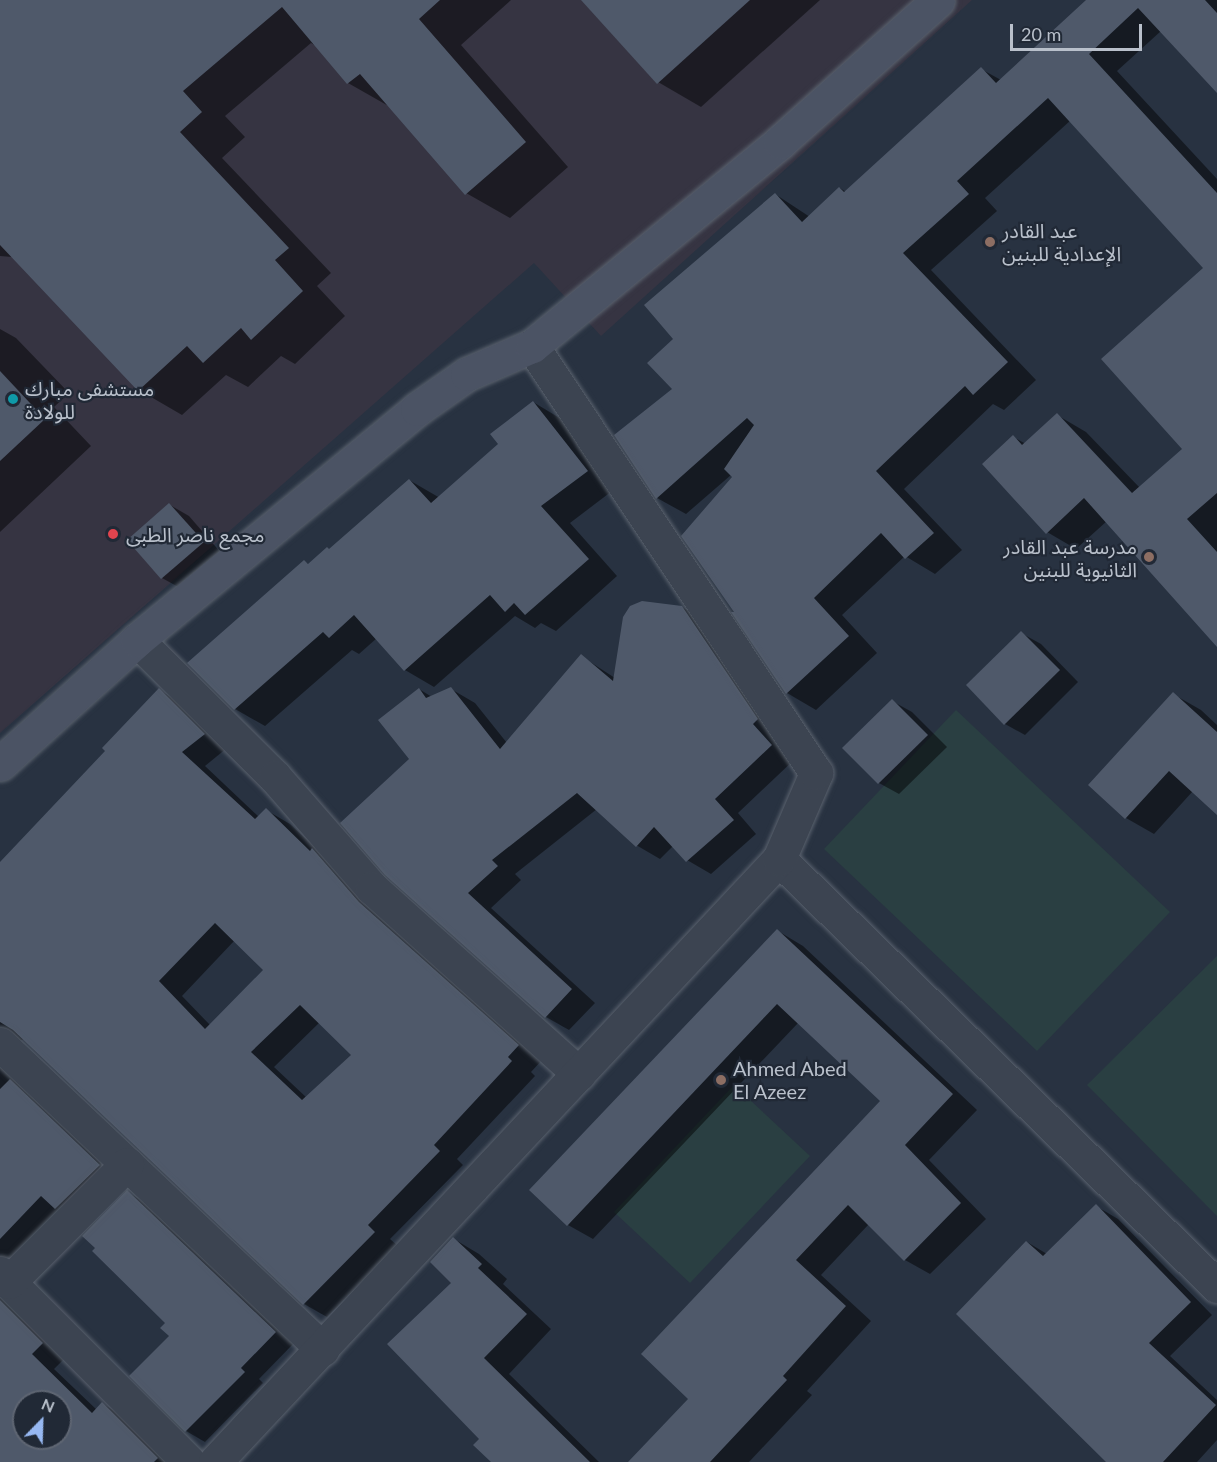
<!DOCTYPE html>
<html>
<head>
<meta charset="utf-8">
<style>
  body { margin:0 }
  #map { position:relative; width:1217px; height:1462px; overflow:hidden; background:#283241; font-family:Lato,"Noto Sans Arabic",sans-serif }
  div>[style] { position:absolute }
  .medical>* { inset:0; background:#363442 }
  .green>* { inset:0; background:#2a3f42 }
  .shadow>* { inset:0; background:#0007 }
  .building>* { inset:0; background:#4f596a }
  .roads { filter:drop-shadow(0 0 2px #5a626e) drop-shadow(0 0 2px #5a626e) }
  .street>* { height:33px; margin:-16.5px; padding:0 16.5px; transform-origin:16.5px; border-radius:16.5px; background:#3c4451 }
  .secondary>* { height:33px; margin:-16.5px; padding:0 16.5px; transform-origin:16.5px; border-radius:16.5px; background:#4b5364 }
  .dots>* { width:16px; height:16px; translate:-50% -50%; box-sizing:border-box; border:3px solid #212936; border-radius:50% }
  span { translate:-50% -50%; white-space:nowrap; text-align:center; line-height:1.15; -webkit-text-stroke:4.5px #212936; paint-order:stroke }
  .poi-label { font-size:20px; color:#b9c0cb }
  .left { translate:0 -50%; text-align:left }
  .right { translate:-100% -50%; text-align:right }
  .north { position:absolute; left:12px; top:1390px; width:60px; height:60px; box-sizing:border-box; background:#212936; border:2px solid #5e6572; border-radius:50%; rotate:23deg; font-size:16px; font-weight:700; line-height:24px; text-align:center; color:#b9c0cb }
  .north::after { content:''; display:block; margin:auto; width:21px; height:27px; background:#97b8f2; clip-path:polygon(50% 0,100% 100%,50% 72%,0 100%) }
  .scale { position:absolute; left:1010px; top:24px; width:132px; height:27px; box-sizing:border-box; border:3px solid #b9c0cb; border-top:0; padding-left:8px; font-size:18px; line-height:21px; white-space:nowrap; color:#b9c0cb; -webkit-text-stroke:4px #212936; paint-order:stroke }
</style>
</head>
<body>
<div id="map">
  <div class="medical">
    <div style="clip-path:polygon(0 0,972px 0,601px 336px,534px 263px,0 733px)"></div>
  </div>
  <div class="green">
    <div style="clip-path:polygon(956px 710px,1170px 912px,1037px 1051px,824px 849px)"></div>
    <div style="clip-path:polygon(1217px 956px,1217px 1216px,1087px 1085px)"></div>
    <div style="clip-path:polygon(734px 1085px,810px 1156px,690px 1283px,614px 1212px)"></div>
  </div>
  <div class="shadow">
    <div style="clip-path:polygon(0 0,511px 0,461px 45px,568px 167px,510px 218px,466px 193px,392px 108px,348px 83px,318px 47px,311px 43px,225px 116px,245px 137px,222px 158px,331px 273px,317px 286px,345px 316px,295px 364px,281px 356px,248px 387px,226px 375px,182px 415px,139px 390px,19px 263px,24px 258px,0 256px)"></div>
    <div style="clip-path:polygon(583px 0,820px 0,701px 107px,658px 82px)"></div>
    <div style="clip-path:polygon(1088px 0,1217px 0,1217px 91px,1161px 31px,1117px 71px,1217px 179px,1217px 644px,1107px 521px,1076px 549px,1047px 532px,1013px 437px,1026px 444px,1057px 415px,1086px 432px,1140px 488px,1184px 449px,1205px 268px,1071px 120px,985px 198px,997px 211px,931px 270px,1036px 380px,1004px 410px,993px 404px,904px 489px,962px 550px,935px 574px,905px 556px,842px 615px,877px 653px,816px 710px,787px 693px,734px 477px,731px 475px,686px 514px,657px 498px,675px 389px,675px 339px,775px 194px,810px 217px,840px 188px,846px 192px,981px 69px,1001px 80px)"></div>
    <div style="clip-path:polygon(0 329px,16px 338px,69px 393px,54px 407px,91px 446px,0 532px)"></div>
    <div style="clip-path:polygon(533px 402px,563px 420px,616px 488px,570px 523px,617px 576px,556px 631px,541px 623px,535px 628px,515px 616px,434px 687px,405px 670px,377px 638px,359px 654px,352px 650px,265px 726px,235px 709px,305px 562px,310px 565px,330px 550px,409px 480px,440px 498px,500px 444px)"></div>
    <div style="clip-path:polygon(170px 505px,189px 516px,222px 554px,182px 589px,162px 578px)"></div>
    <div style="clip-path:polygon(682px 607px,706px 621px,795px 759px,738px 813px,756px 834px,711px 874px,687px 860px,673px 846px,660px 859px,636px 845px,597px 809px,515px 874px,521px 880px,491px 908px,595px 1003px,569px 1030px,546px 1017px,386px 874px,411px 760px,419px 689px,432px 697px,451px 689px,475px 703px,507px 743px,581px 656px,615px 678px)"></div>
    <div style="clip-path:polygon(1021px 633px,1041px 644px,1078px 682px,1025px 735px,1005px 724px,968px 686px)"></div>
    <div style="clip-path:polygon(evenodd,159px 690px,183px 704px,227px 748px,205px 766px,259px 817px,266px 810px,290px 824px,542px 1060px,531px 1072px,535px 1076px,457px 1159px,463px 1165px,390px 1239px,398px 1246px,327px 1317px,304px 1304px,24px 1039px,10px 1045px,123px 1179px,0 1277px,0 864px,107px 751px,159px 690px,235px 940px,266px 970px,210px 1025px,182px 996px,235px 940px,159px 690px,320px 1022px,353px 1055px,307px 1098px,274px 1067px,320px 1022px)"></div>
    <div style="clip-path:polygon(1173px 694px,1201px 710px,1217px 725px,1217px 813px,1193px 791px,1154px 834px,1126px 818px)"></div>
    <div style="clip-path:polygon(892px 701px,912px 712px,947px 747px,899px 794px,879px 783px,844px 748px)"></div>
    <div style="clip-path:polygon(778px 931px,803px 946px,977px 1110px,929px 1160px,986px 1219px,930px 1274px,905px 1260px,869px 1224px,821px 1275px,871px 1321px,807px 1391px,812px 1395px,749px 1462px,630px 1462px,690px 1399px,883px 1101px,799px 1022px,593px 1239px,568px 1225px)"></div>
    <div style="clip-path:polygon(127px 1192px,146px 1203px,294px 1343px,259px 1379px,263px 1383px,205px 1442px,186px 1431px,131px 1376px,171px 1336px)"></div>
    <div style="clip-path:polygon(1096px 1206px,1118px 1219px,1212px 1315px,1170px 1356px,1217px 1400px,1217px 1440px,1197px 1462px,1107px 1462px,1027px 1242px,1047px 1254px)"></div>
    <div style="clip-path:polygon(454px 1239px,479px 1254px,507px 1279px,503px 1284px,551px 1329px,509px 1374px,599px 1462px,493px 1462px,481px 1439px,453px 1283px)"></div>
    <div style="clip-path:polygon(evenodd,0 1291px,66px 1357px,54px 1369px,97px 1410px,103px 1404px,126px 1418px,171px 1462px,0 1462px,0 1291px,24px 1402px,60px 1402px,60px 1438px,24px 1438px,24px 1402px)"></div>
  </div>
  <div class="building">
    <div style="clip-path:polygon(0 0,440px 0,419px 19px,526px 142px,465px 195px,360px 74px,347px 84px,282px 7px,183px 91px,202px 112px,180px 132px,289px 248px,275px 260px,303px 291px,251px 340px,241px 328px,203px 363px,187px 346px,138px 391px,0 245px)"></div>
    <div style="clip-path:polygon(581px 0,750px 0,657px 84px)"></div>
    <div style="clip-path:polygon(1086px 0,1205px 0,1217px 13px,1217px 93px,1138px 8px,1089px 54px,1217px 193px,1217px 493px,1187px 519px,1217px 552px,1217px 647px,1084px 498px,1046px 534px,982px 464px,1013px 435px,1022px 445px,1057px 413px,1132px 493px,1182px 449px,1101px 359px,1203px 268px,1048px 98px,957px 181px,969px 194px,903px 253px,1008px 362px,973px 395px,965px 386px,876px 471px,934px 533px,905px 559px,881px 533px,814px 598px,849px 636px,786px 694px,731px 612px,734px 612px,681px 536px,732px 477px,724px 469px,754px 425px,747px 418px,656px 499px,614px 435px,672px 389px,647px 363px,673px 339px,644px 305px,775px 193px,802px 222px,839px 187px,844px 192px,981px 67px,996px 83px)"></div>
    <div style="clip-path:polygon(0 371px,45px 419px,0 461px)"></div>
    <div style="clip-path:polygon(533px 401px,588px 471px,541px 506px,589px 559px,525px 615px,514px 603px,505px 612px,490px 595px,404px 671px,354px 615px,329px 638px,323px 632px,234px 710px,187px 663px,304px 560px,308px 564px,327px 547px,329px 549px,409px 479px,431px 503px,498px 444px,490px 434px)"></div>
    <div style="clip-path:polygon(169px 503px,204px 542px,161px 579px,127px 540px)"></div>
    <div style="clip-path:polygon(642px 601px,682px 606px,758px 719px,753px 724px,772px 745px,715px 799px,734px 820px,686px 862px,654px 827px,636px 847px,577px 793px,492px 860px,498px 866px,468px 893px,572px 989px,545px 1018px,385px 875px,340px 823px,409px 759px,378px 720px,419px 688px,426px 698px,451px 687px,500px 749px,581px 654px,613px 681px,623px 617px,630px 606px)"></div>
    <div style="clip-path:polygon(1021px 631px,1060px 670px,1004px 725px,966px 685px)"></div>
    <div style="clip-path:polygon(evenodd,159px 688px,205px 734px,182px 752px,255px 819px,266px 808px,310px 851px,312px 848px,359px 902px,519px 1045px,508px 1057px,512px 1061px,434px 1145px,440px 1151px,368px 1225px,375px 1232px,303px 1305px,13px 1030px,0 1022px,0 862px,105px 751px,102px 748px,159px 688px,215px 923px,263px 970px,205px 1029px,159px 981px,215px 923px,159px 688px,300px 1005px,351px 1055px,302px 1100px,251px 1052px,300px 1005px)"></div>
    <div style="clip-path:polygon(1173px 692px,1217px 732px,1217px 815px,1169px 771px,1125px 819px,1088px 785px)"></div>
    <div style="clip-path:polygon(892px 699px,928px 735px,878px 784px,842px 748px)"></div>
    <div style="clip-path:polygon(777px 929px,953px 1094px,905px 1145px,961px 1203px,904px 1261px,848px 1205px,796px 1260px,846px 1306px,783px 1376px,787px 1380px,710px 1462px,628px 1462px,688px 1399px,641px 1354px,880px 1101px,777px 1004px,567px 1226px,529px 1190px)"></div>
    <div style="clip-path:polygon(10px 1079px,100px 1165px,55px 1209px,41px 1196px,0 1239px,0 1089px)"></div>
    <div style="clip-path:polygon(127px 1190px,276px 1332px,241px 1368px,245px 1372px,185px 1432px,129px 1376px,169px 1336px,160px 1328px,165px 1323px,92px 1251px,95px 1248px,82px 1236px)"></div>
    <div style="clip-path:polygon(1096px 1204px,1191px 1302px,1149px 1343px,1216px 1405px,1163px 1462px,1106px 1462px,956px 1314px,1026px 1241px,1043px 1256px)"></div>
    <div style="clip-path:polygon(453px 1237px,482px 1264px,478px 1268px,527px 1314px,484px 1358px,590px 1462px,491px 1462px,473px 1445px,479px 1439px,387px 1344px,451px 1283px,430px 1262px)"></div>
    <div style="clip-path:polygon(evenodd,0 1300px,43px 1343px,32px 1354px,92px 1413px,102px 1402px,158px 1458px,154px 1462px,0 1462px,0 1300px,24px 1402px,60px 1402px,60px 1438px,24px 1438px,24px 1402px)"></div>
  </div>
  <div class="roads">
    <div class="street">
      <div style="left:137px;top:640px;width:194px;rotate:44.8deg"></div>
      <div style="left:275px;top:777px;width:147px;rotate:48.9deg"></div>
      <div style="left:372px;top:888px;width:278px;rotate:41.9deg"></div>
      <div style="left:779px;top:859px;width:612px;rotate:44.27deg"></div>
      <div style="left:0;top:1044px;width:444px;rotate:43.4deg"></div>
      <div style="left:0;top:1273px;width:267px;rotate:45deg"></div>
      <div style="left:9px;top:1282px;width:167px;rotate:-45deg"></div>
      <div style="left:215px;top:1462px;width:826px;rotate:-46.91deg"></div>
      <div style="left:779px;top:859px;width:94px;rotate:-66.7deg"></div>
      <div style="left:816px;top:773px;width:513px;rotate:-123.63deg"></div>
    </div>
    <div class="secondary">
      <div style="left:0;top:764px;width:185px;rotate:-42.1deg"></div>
      <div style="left:137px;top:640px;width:363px;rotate:-39.5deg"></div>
      <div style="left:417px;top:409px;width:61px;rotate:-35deg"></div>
      <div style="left:467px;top:374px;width:71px;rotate:-23.3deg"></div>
      <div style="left:532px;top:346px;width:321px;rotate:-39.4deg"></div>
      <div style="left:780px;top:142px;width:212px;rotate:-41.9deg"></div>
    </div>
  </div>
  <div class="dots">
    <div style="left:990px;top:242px;background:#8d6e63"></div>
    <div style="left:13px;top:399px;background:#0f9aa8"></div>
    <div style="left:113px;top:534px;background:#e0444e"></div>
    <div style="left:1149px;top:557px;background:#8d6e63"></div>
    <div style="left:721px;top:1080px;background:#8d6e63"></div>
  </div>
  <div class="poi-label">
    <span class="left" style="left:1002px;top:242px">عبد القادر<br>الإعدادية للبنين</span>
    <span class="left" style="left:25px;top:400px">مستشفى مبارك<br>للولادة</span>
    <span class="left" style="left:126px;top:534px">مجمع ناصر الطبى</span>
    <span class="right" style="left:1137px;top:558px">مدرسة عبد القادر<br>الثانيوية للبنين</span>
    <span class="left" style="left:733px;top:1080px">Ahmed Abed<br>El Azeez</span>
  </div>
  <div class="north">N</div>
  <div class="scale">20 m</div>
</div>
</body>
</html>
